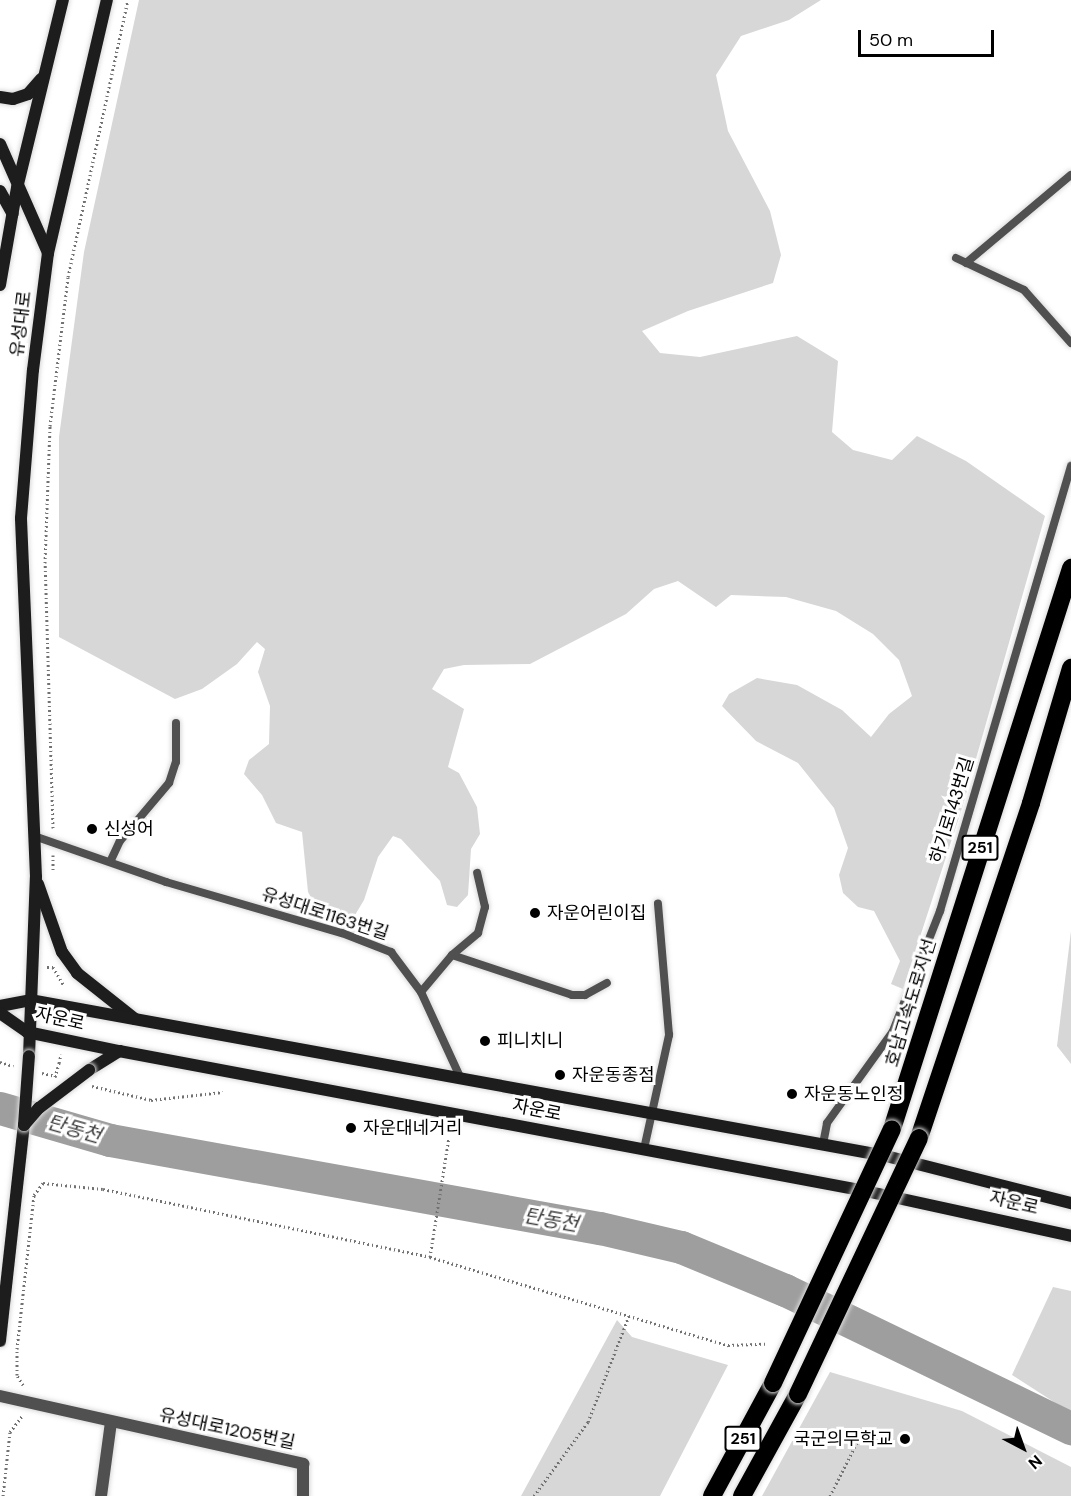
<!DOCTYPE html>
<html>
<head>
<meta charset="utf-8">
<style>
  body { margin:0 }
  #map { position:relative; width:1071px; height:1496px; overflow:hidden; background:#fff; font-family:"DM Sans","Noto Sans KR",sans-serif }
  div>[style] { position:absolute }
  .green>* { inset:0; background:#d7d7d7 }
  .river>* { height:33px; margin:-16.5px; padding:0 16.5px; transform-origin:16.5px; border-radius:16.5px; background:#9e9e9e }
  .path>* { height:3px; margin-top:-1.5px; transform-origin:0; background:repeating-linear-gradient(90deg,#727272 0 1.5px,transparent 0 4.5px) }
  .roads { filter:drop-shadow(0 0 2px #dbdbdb) drop-shadow(0 0 2px #dbdbdb) }
  .lane>* { height:8px; margin:-4px; padding:0 4px; transform-origin:4px; border-radius:4px; background:#505050 }
  .street>* { height:12px; margin:-6px; padding:0 6px; transform-origin:6px; border-radius:6px; background:#505050 }
  .secondary>* { height:12px; margin:-6px; padding:0 6px; transform-origin:6px; border-radius:6px; background:#1d1d1d }
  .highway>* { height:18px; margin:-9px; padding:0 9px; transform-origin:9px; border-radius:9px; background:#000 }
  .path-bridge>* { height:3px; margin-top:-1.5px; transform-origin:0; background:repeating-linear-gradient(90deg,#727272 0 1.5px,transparent 0 4.5px) }
  .bridges { filter:drop-shadow(0 0 2px #dbdbdb) drop-shadow(0 0 2px #dbdbdb) }
  .secondary-bridge>* { height:12px; margin:-6px; padding:0 6px; transform-origin:6px; border-radius:6px; background:#1d1d1d }
  .highway-bridge>* { height:18px; margin:-9px; padding:0 9px; transform-origin:9px; border-radius:9px; background:#000 }
  .dots>* { width:16px; height:16px; translate:-50% -50%; box-sizing:border-box; border:3px solid #fff; border-radius:50% }
  span { translate:-50% -50%; white-space:nowrap; text-align:center; line-height:1.15; -webkit-text-stroke:6px #fff; paint-order:stroke }
  .shield-label span { padding:2px 4px; background:#fff; border:2px solid; border-radius:4px; -webkit-text-stroke-width:0 }
  .shield-label { font-size:16px; color:#000; font-weight:700 }
  .street-label { font-size:18px; color:#000 }
  .poi-label { font-size:18px; color:#000 }
  .left { translate:0 -50%; text-align:left }
  .right { translate:-100% -50%; text-align:right }
  .water-label { font-size:20px; color:#3f3f3f; font-style:italic }
  .north { position:absolute; left:993px; top:1418px; width:60px; height:60px; -webkit-text-stroke:4px #fff; paint-order:stroke; rotate:139deg; font-size:16px; font-weight:700; line-height:24px; text-align:center; color:#000 }
  .north::after { content:''; display:block; margin:auto; width:21px; height:27px; background:#000; clip-path:polygon(50% 0,100% 100%,50% 72%,0 100%) }
  .scale { position:absolute; left:858px; top:30px; width:136px; height:27px; box-sizing:border-box; border:3px solid #000; border-top:0; padding-left:8px; font-size:18px; line-height:21px; white-space:nowrap; color:#000; -webkit-text-stroke:4px #fff; paint-order:stroke }
</style>
</head>
<body>
<div id="map">
  <div class="green">
    <div style="clip-path:polygon(139px 0,821px 0,789px 20px,741px 36px,716px 75px,728px 131px,770px 211px,781px 255px,773px 283px,688px 311px,642px 331px,660px 353px,700px 357px,797px 336px,838px 361px,832px 432px,853px 450px,892px 460px,917px 436px,966px 461px,1045px 516px,962px 808px,903px 989px,891px 984px,900px 961px,874px 911px,858px 907px,843px 893px,839px 875px,848px 848px,834px 808px,798px 763px,756px 741px,722px 706px,729px 694px,757px 678px,797px 685px,842px 710px,871px 737px,889px 714px,912px 696px,899px 660px,873px 634px,836px 611px,786px 597px,731px 595px,716px 607px,678px 581px,654px 589px,626px 614px,530px 664px,464px 665px,444px 669px,432px 689px,464px 709px,448px 767px,459px 773px,477px 807px,480px 834px,471px 849px,468px 895px,457px 907px,447px 905px,440px 881px,401px 839px,393px 836px,378px 857px,364px 900px,355px 915px,342px 919px,319px 912px,308px 892px,302px 832px,276px 823px,262px 795px,244px 774px,249px 760px,269px 744px,270px 706px,258px 672px,265px 649px,257px 642px,237px 664px,202px 689px,175px 699px,59px 637px,59px 437px,84px 252px)"></div>
    <div style="clip-path:polygon(1071px 931px,1071px 1064px,1057px 1046px)"></div>
    <div style="clip-path:polygon(1053px 1287px,1071px 1291px,1071px 1413px,1012px 1375px)"></div>
    <div style="clip-path:polygon(617px 1320px,632px 1337px,728px 1365px,660px 1496px,521px 1496px)"></div>
    <div style="clip-path:polygon(830px 1372px,962px 1411px,1071px 1467px,1071px 1496px,762px 1496px)"></div>
  </div>
  <div class="river">
    <div style="left:0;top:1108px;width:115px;rotate:16.2deg"></div>
    <div style="left:110px;top:1140px;width:498px;rotate:10.2deg"></div>
    <div style="left:600px;top:1228px;width:83px;rotate:13.2deg"></div>
    <div style="left:681px;top:1247px;width:113px;rotate:22.5deg"></div>
    <div style="left:785px;top:1290px;width:318px;rotate:25.8deg"></div>
  </div>
  <div class="path">
    <div style="left:53px;top:828px;width:265px;rotate:-91.7deg"></div>
    <div style="left:45px;top:563px;width:137px;rotate:-87.9deg"></div>
    <div style="left:50px;top:426px;width:150px;rotate:-83.1deg"></div>
    <div style="left:68px;top:277px;width:283px;rotate:-77.8deg"></div>
    <div style="left:53px;top:870px;width:15px;rotate:-90deg"></div>
    <div style="left:47px;top:967px;width:6px"></div>
    <div style="left:53px;top:967px;width:20px;rotate:60deg"></div>
    <div style="left:0;top:1062px;width:14px;rotate:17deg"></div>
    <div style="left:59px;top:1063px;width:9px;rotate:-77deg"></div>
    <div style="left:42px;top:1073px;width:14px;rotate:12deg"></div>
    <div style="left:92px;top:1086px;width:61px;rotate:13.3deg"></div>
    <div style="left:151px;top:1100px;width:72px;rotate:-6.3deg"></div>
    <div style="left:430px;top:1257px;width:121px;rotate:-81deg"></div>
    <div style="left:23px;top:1385px;width:12px;rotate:-121deg"></div>
    <div style="left:17px;top:1375px;width:26px;rotate:-90deg"></div>
    <div style="left:17px;top:1349px;width:155px;rotate:-83.7deg"></div>
    <div style="left:34px;top:1195px;width:15px;rotate:-53deg"></div>
    <div style="left:43px;top:1183px;width:60px;rotate:5.7deg"></div>
    <div style="left:103px;top:1189px;width:334px;rotate:11.7deg"></div>
    <div style="left:430px;top:1257px;width:311px;rotate:16.5deg"></div>
    <div style="left:728px;top:1345px;width:37px;rotate:-2deg"></div>
    <div style="left:3px;top:1496px;width:64px;rotate:-83.8deg"></div>
    <div style="left:10px;top:1432px;width:21px;rotate:-53deg"></div>
    <div style="left:534px;top:1496px;width:92px;rotate:-53.9deg"></div>
    <div style="left:588px;top:1422px;width:114px;rotate:-68.9deg"></div>
    <div style="left:830px;top:1496px;width:71px;rotate:-63.1deg"></div>
  </div>
  <div class="roads">
    <div class="lane">
      <div style="left:956px;top:258px;width:75px;rotate:25.2deg"></div>
      <div style="left:1024px;top:290px;width:71px;rotate:48.4deg"></div>
      <div style="left:966px;top:263px;width:137px;rotate:-40deg"></div>
      <div style="left:34px;top:836px;width:140px;rotate:19.2deg"></div>
      <div style="left:166px;top:882px;width:183px;rotate:16.2deg"></div>
      <div style="left:342px;top:933px;width:53px;rotate:21.2deg"></div>
      <div style="left:391px;top:952px;width:50px;rotate:53.1deg"></div>
      <div style="left:421px;top:992px;width:96px;rotate:65.3deg"></div>
      <div style="left:111px;top:860px;width:21px;rotate:-65deg"></div>
      <div style="left:120px;top:841px;width:76px;rotate:-49.8deg"></div>
      <div style="left:169px;top:783px;width:22px;rotate:-72deg"></div>
      <div style="left:176px;top:762px;width:39px;rotate:-90deg"></div>
      <div style="left:452px;top:955px;width:126px;rotate:18.4deg"></div>
      <div style="left:572px;top:995px;width:13px"></div>
      <div style="left:585px;top:995px;width:25px;rotate:-29deg"></div>
      <div style="left:421px;top:992px;width:48px;rotate:-50deg"></div>
      <div style="left:452px;top:955px;width:34px;rotate:-40deg"></div>
      <div style="left:478px;top:933px;width:27px;rotate:-75deg"></div>
      <div style="left:485px;top:907px;width:35px;rotate:-103deg"></div>
      <div style="left:823px;top:1144px;width:21px;rotate:-79deg"></div>
      <div style="left:827px;top:1123px;width:113px;rotate:-54.3deg"></div>
      <div style="left:893px;top:1031px;width:129px;rotate:-68.6deg"></div>
      <div style="left:940px;top:911px;width:464px;rotate:-73.6deg"></div>
      <div style="left:644px;top:1149px;width:117px;rotate:-77.6deg"></div>
      <div style="left:669px;top:1035px;width:132px;rotate:-94.8deg"></div>
    </div>
    <div class="street">
      <div style="left:0;top:1396px;width:311px;rotate:12.6deg"></div>
      <div style="left:303px;top:1464px;width:32px;rotate:90deg"></div>
      <div style="left:101px;top:1496px;width:75px;rotate:-82.3deg"></div>
    </div>
    <div class="secondary">
      <div style="left:0;top:97px;width:13px;rotate:9deg"></div>
      <div style="left:13px;top:99px;width:16px;rotate:-18deg"></div>
      <div style="left:28px;top:94px;width:20px;rotate:-49deg"></div>
      <div style="left:0;top:144px;width:119px;rotate:66.2deg"></div>
      <div style="left:0;top:191px;width:26px;rotate:61deg"></div>
      <div style="left:0;top:285px;width:98px;rotate:-80.1deg"></div>
      <div style="left:17px;top:188px;width:194px;rotate:-76.3deg"></div>
      <div style="left:38px;top:884px;width:72px;rotate:70.6deg"></div>
      <div style="left:62px;top:952px;width:26px;rotate:54deg"></div>
      <div style="left:77px;top:973px;width:74px;rotate:38.4deg"></div>
      <div style="left:0;top:1006px;width:31px;rotate:-11deg"></div>
      <div style="left:30px;top:1000px;width:870px;rotate:10.33deg"></div>
      <div style="left:886px;top:1156px;width:191px;rotate:14.3deg"></div>
      <div style="left:0;top:1013px;width:33px;rotate:35deg"></div>
      <div style="left:27px;top:1032px;width:94px;rotate:11.7deg"></div>
      <div style="left:119px;top:1051px;width:764px;rotate:10.63deg"></div>
      <div style="left:870px;top:1192px;width:206px;rotate:12.3deg"></div>
      <div style="left:29px;top:1056px;width:179px;rotate:-87.8deg"></div>
      <div style="left:36px;top:877px;width:359px;rotate:-92.4deg"></div>
      <div style="left:21px;top:518px;width:148px;rotate:-85.4deg"></div>
      <div style="left:33px;top:370px;width:118px;rotate:-82.7deg"></div>
      <div style="left:48px;top:253px;width:260px;rotate:-76.9deg"></div>
      <div style="left:89px;top:1070px;width:36px;rotate:-32deg"></div>
      <div style="left:0;top:1341px;width:217px;rotate:-83.7deg"></div>
    </div>
    <div class="highway">
      <div style="left:892px;top:1129px;width:589px;rotate:-72.3deg"></div>
      <div style="left:919px;top:1138px;width:353px;rotate:-71.5deg"></div>
      <div style="left:1031px;top:803px;width:141px;rotate:-73.5deg"></div>
      <div style="left:712px;top:1496px;width:128px;rotate:-61.6deg"></div>
      <div style="left:742px;top:1496px;width:116px;rotate:-61.2deg"></div>
    </div>
  </div>
  <div class="path-bridge">
    <div style="left:55px;top:1077px;width:15px;rotate:-74deg"></div>
  </div>
  <div class="bridges">
    <div class="secondary-bridge">
      <div style="left:24px;top:1125px;width:23px;rotate:-49deg"></div>
      <div style="left:39px;top:1108px;width:63px;rotate:-37.2deg"></div>
      <div style="left:24px;top:1125px;width:69px;rotate:-85.9deg"></div>
    </div>
    <div class="highway-bridge">
      <div style="left:773px;top:1383px;width:280px;rotate:-64.9deg"></div>
      <div style="left:798px;top:1394px;width:283px;rotate:-64.7deg"></div>
    </div>
  </div>
  <div class="dots">
    <div style="left:92px;top:829px;background:#000"></div>
    <div style="left:535px;top:913px;background:#000"></div>
    <div style="left:485px;top:1041px;background:#000"></div>
    <div style="left:560px;top:1075px;background:#000"></div>
    <div style="left:792px;top:1094px;background:#000"></div>
    <div style="left:351px;top:1128px;background:#000"></div>
    <div style="left:905px;top:1439px;background:#000"></div>
  </div>
  <div class="shield-label">
    <span style="left:980px;top:848px">251</span>
    <span style="left:743px;top:1439px">251</span>
  </div>
  <div class="street-label">
    <span style="left:21px;top:324px;rotate:-83deg">유성대로</span>
    <span style="left:952px;top:810px;rotate:-73deg">하기로143번길</span>
    <span style="left:325px;top:914px;rotate:18deg">유성대로1163번길</span>
    <span style="left:911px;top:1003px;rotate:-73deg">호남고속도로지선</span>
    <span style="left:60px;top:1019px;rotate:13deg">자운로</span>
    <span style="left:537px;top:1110px;rotate:11deg">자운로</span>
    <span style="left:1014px;top:1203px;rotate:13deg">자운로</span>
    <span style="left:227px;top:1429px;rotate:12deg">유성대로1205번길</span>
  </div>
  <div class="poi-label">
    <span class="left" style="left:104px;top:829px">신성어</span>
    <span class="left" style="left:547px;top:913px">자운어린이집</span>
    <span class="left" style="left:497px;top:1041px">피니치니</span>
    <span class="left" style="left:572px;top:1075px">자운동종점</span>
    <span class="left" style="left:804px;top:1094px">자운동노인정</span>
    <span class="left" style="left:363px;top:1128px">자운대네거리</span>
    <span class="right" style="left:893px;top:1439px">국군의무학교</span>
  </div>
  <div class="water-label">
    <span style="left:74px;top:1129px;rotate:16deg">탄동천</span>
    <span style="left:551px;top:1220px;rotate:10deg">탄동천</span>
  </div>
  <div class="north">N</div>
  <div class="scale">50 m</div>
</div>
</body>
</html>
